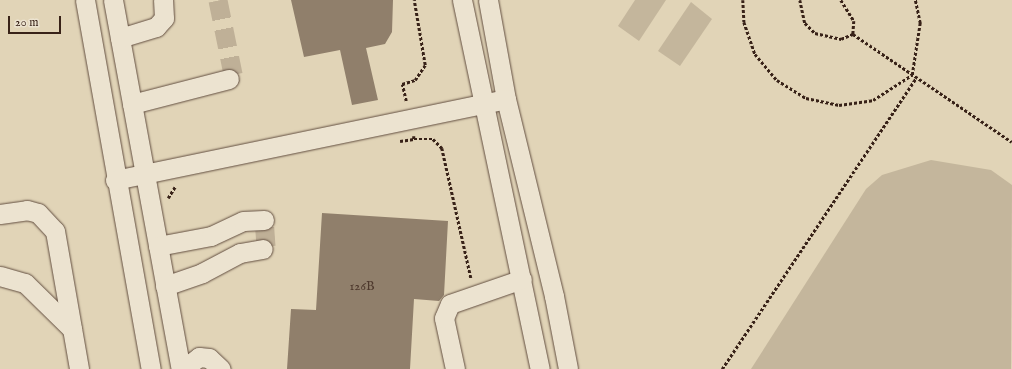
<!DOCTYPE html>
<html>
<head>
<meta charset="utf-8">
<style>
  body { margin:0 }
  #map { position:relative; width:1012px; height:369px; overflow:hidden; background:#e1d4b7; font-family:"IM FELL English",serif }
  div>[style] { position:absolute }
  .green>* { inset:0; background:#c4b69c }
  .building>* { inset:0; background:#907f6b }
  .minor-tunnel>* { height:19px; margin-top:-9.5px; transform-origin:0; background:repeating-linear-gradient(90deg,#bfb097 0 19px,transparent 0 29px) }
  .path>* { height:2.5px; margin-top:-1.25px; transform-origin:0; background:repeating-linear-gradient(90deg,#382218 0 3px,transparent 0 5px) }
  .roads { filter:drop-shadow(0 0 1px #624e40) drop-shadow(0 0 1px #624e40) }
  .minor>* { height:19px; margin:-9.5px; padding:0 9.5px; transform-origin:9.5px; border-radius:9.5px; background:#ece3d0 }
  span { translate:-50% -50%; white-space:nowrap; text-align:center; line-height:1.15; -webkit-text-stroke:3px #ece3d0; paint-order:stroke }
  .number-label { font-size:13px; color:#4e392d }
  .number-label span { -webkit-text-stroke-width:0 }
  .scale { position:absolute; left:8px; top:16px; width:53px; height:18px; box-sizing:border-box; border:2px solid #382218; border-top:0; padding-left:5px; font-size:12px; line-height:14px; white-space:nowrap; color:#382218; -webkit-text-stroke:3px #ece3d0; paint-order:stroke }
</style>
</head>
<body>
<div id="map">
  <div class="green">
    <div style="clip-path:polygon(635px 0,666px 0,639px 41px,618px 26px)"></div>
    <div style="clip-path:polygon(691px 2px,712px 19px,680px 66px,658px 51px)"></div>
    <div style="clip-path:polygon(931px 160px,991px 170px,1012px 185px,1011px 369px,751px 369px,866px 189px,882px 175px)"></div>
  </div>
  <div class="building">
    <div style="clip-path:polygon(291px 0,393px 0,392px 32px,385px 44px,366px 48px,378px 100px,352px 105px,340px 50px,304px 57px)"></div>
    <div style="clip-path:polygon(322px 213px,448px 221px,444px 295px,439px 301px,414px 299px,410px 369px,287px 369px,291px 309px,316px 310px)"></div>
  </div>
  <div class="minor-tunnel">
    <div style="left:218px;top:0;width:76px;rotate:78.5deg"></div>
    <div style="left:233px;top:74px;width:6px;rotate:129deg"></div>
    <div style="left:263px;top:249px;width:4px;rotate:-45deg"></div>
    <div style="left:266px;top:246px;width:26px;rotate:-94deg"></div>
  </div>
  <div class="path">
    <div style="left:743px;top:0;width:22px;rotate:87deg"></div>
    <div style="left:744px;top:22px;width:34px;rotate:71deg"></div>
    <div style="left:755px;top:54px;width:34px;rotate:50deg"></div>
    <div style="left:777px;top:80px;width:34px;rotate:32deg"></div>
    <div style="left:806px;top:98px;width:34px;rotate:12deg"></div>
    <div style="left:839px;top:105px;width:34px;rotate:-8deg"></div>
    <div style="left:873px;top:100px;width:46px;rotate:-32.7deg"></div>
    <div style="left:912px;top:75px;width:53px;rotate:-81.3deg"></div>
    <div style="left:920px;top:23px;width:24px;rotate:-102deg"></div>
    <div style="left:800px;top:0;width:24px;rotate:78deg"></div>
    <div style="left:805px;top:23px;width:14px;rotate:45deg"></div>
    <div style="left:815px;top:33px;width:27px;rotate:13deg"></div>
    <div style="left:841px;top:39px;width:13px;rotate:-23deg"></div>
    <div style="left:841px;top:0;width:25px;rotate:58deg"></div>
    <div style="left:854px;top:21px;width:13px;rotate:94deg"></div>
    <div style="left:853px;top:34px;width:192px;rotate:34.2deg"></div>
    <div style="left:406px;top:101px;width:17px;rotate:-103deg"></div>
    <div style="left:402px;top:84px;width:14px;rotate:-17deg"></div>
    <div style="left:415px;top:80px;width:18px;rotate:-56deg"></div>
    <div style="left:425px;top:65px;width:66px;rotate:-99.6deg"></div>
    <div style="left:414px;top:136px;width:3px;rotate:90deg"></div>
    <div style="left:414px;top:139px;width:19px"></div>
    <div style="left:433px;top:139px;width:13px;rotate:45deg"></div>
    <div style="left:442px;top:148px;width:133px;rotate:77.4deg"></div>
    <div style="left:400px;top:141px;width:14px;rotate:-8deg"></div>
    <div style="left:168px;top:198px;width:13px;rotate:-58deg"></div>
    <div style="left:722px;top:369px;width:350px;rotate:-56.3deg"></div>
  </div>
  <div class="roads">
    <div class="minor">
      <div style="left:85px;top:0;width:375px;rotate:79.9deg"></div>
      <div style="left:113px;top:0;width:375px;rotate:79.6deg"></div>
      <div style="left:462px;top:0;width:377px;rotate:78.1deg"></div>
      <div style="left:488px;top:0;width:101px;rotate:79.7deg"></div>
      <div style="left:506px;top:99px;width:203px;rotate:76.3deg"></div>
      <div style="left:554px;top:296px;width:74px;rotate:79.1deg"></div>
      <div style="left:120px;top:38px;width:38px;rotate:-17deg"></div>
      <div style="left:156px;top:27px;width:12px;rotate:-48deg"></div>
      <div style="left:164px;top:18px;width:18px;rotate:-93deg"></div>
      <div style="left:132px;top:104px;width:100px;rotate:-14.5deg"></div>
      <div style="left:115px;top:180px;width:399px;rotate:-11.7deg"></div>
      <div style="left:0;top:214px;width:27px;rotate:-8deg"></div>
      <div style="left:27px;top:210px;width:11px;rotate:15deg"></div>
      <div style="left:38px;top:213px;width:25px;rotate:47deg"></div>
      <div style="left:55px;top:231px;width:140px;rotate:80.1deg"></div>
      <div style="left:158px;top:246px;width:54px;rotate:-10.7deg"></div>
      <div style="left:211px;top:236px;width:35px;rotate:-25deg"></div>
      <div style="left:243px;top:221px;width:21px;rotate:-3deg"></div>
      <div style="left:0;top:276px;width:26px;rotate:16deg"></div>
      <div style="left:25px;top:283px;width:66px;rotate:44.4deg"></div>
      <div style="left:165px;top:286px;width:39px;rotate:-19deg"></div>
      <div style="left:202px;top:273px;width:43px;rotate:-27.8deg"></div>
      <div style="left:240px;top:253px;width:23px;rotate:-10deg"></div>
      <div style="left:183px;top:369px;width:20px;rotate:-37deg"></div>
      <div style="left:199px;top:357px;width:10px;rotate:6deg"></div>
      <div style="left:209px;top:358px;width:16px;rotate:43deg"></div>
      <div style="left:455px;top:369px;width:52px;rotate:-102.2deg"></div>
      <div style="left:444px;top:318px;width:15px;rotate:-67deg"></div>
      <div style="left:450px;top:304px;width:76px;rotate:-19.1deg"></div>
    </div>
  </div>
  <div class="number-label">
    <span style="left:362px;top:287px">126B</span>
  </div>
  <div class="scale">20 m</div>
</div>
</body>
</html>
